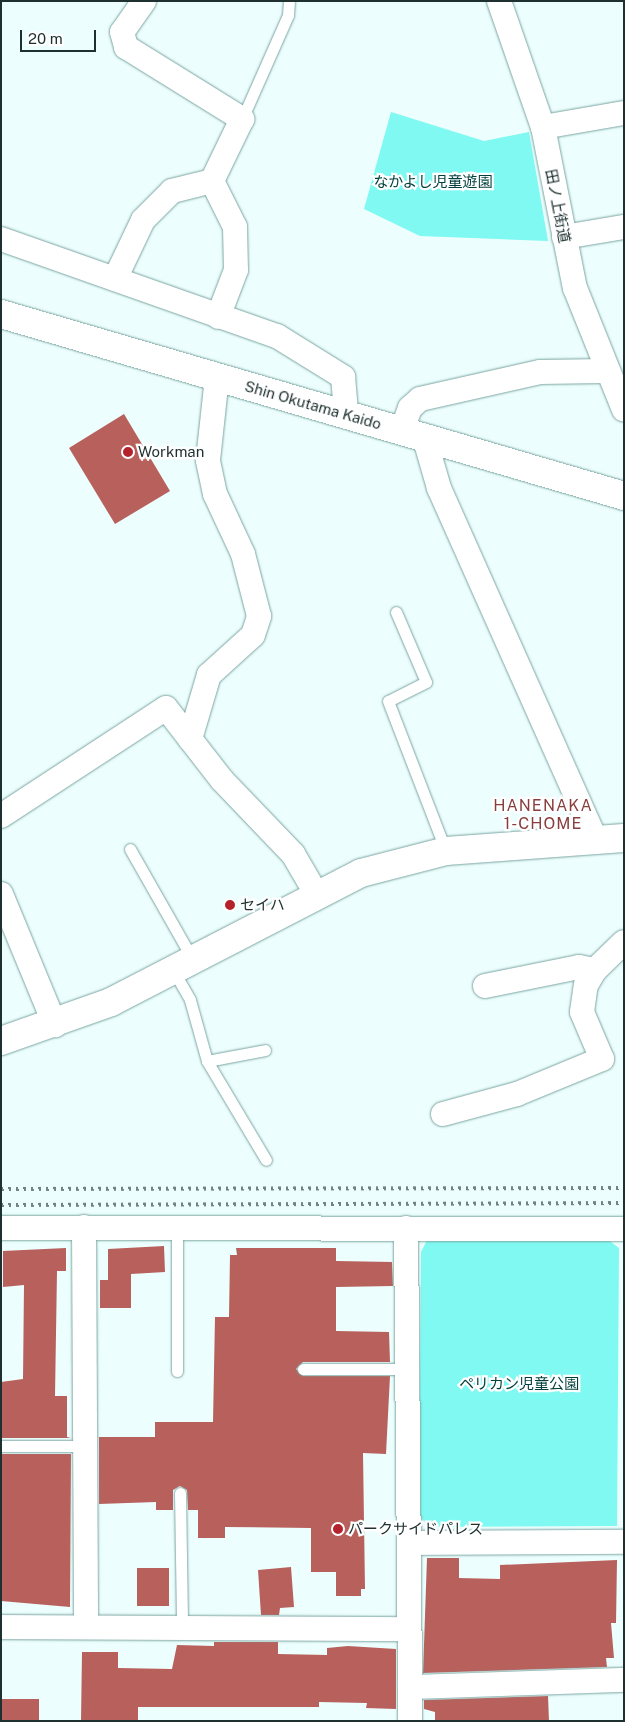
<!DOCTYPE html>
<html>
<head>
<meta charset="utf-8">
<style>
  body { margin:0 }
  #map { position:relative; width:625px; height:1722px; overflow:hidden; background:#ecfefd; font-family:"Public Sans","Noto Sans JP",sans-serif }
  div>[style] { position:absolute }
  .green>* { inset:0; background:#7ff9f2 }
  .building>* { inset:0; background:#b8605c }
  .roads { filter:drop-shadow(0 0 1px #7aa5a2) drop-shadow(0 0 1px #7aa5a2) }
  .lane>* { height:11px; margin:-5.5px; padding:0 5.5px; transform-origin:5.5px; border-radius:5.5px; background:#fff }
  .street>* { height:24px; margin:-12px; padding:0 12px; transform-origin:12px; border-radius:12px; background:#fff }
  .secondary>* { height:28px; margin:-14px; padding:0 14px; transform-origin:14px; border-radius:14px; background:#fff }
  .primary>* { height:28px; margin:-14px; padding:0 14px; transform-origin:14px; border-radius:14px; background:#fff }
  .rail>* { height:4px; margin-top:-2px; transform-origin:0; background:repeating-linear-gradient(90deg,#718382 0 2.5px,transparent 0 7.5px) }
  .dots>* { width:14px; height:14px; translate:-50% -50%; box-sizing:border-box; border:2px solid #fff; border-radius:50% }
  span { translate:-50% -50%; white-space:nowrap; text-align:center; line-height:1.15; -webkit-text-stroke:4.5px #fff; paint-order:stroke }
  .park-label { font-size:15px; color:#003f3c }
  .street-label { font-size:15px; color:#1e302f }
  .poi-label { font-size:15px; color:#1e302f }
  .left { translate:0 -50%; text-align:left }
  .neighbourhood-label { font-size:16px; color:#873e3c; letter-spacing:1px }
  .frame { position:absolute; inset:0; border:2px solid #1e302f; pointer-events:none }
  .scale { position:absolute; left:20px; top:30px; width:76px; height:22px; box-sizing:border-box; border:2px solid #1e302f; border-top:0; padding-left:6px; font-size:15px; line-height:18px; white-space:nowrap; color:#1e302f; -webkit-text-stroke:4px #fff; paint-order:stroke }
</style>
</head>
<body>
<div id="map">
  <div class="green">
    <div style="clip-path:polygon(391px 112px,484px 141px,529px 132px,548px 241px,420px 236px,364px 209px)"></div>
    <div style="clip-path:polygon(607px 1239px,619px 1248px,617px 1526px,430px 1527px,419px 1516px,421px 1252px,427px 1240px)"></div>
  </div>
  <div class="building">
    <div style="clip-path:polygon(124px 414px,170px 491px,115px 524px,69px 448px)"></div>
    <div style="clip-path:polygon(164px 1246px,165px 1272px,131px 1274px,131px 1308px,100px 1308px,100px 1280px,108px 1280px,108px 1249px)"></div>
    <div style="clip-path:polygon(66px 1248px,66px 1271px,57px 1271px,55px 1396px,67px 1396px,67px 1437px,71px 1438px,1px 1438px,1px 1382px,23px 1379px,24px 1285px,3px 1287px,3px 1251px)"></div>
    <div style="clip-path:polygon(236px 1248px,336px 1248px,336px 1261px,392px 1262px,393px 1286px,336px 1287px,336px 1331px,389px 1332px,390px 1362px,303px 1362px,296px 1369px,303px 1376px,390px 1376px,386px 1454px,363px 1453px,365px 1589px,361px 1589px,361px 1596px,336px 1596px,336px 1572px,311px 1572px,311px 1528px,225px 1527px,225px 1538px,198px 1538px,198px 1510px,188px 1510px,187px 1490px,180px 1486px,173px 1490px,173px 1510px,156px 1510px,156px 1502px,99px 1504px,99px 1437px,155px 1437px,155px 1422px,213px 1422px,215px 1317px,229px 1317px,230px 1255px,237px 1255px)"></div>
    <div style="clip-path:polygon(1px 1454px,71px 1454px,70px 1607px,1px 1601px)"></div>
    <div style="clip-path:polygon(427px 1558px,459px 1558px,459px 1578px,500px 1579px,500px 1565px,617px 1560px,616px 1623px,611px 1623px,614px 1658px,606px 1658px,607px 1667px,423px 1673px)"></div>
    <div style="clip-path:polygon(291px 1567px,294px 1607px,280px 1608px,279px 1615px,261px 1615px,258px 1570px)"></div>
    <div style="clip-path:polygon(137px 1568px,169px 1568px,169px 1606px,137px 1606px)"></div>
    <div style="clip-path:polygon(214px 1642px,278px 1642px,278px 1654px,327px 1655px,327px 1648px,348px 1646px,396px 1649px,396px 1709px,366px 1708px,367px 1703px,319px 1702px,319px 1707px,138px 1707px,138px 1721px,81px 1721px,82px 1652px,118px 1652px,118px 1668px,172px 1669px,177px 1645px,214px 1646px)"></div>
    <div style="clip-path:polygon(548px 1696px,549px 1721px,435px 1721px,435px 1712px,424px 1709px,424px 1700px)"></div>
    <div style="clip-path:polygon(1px 1699px,39px 1699px,39px 1721px,1px 1721px)"></div>
  </div>
  <div class="roads">
    <div class="lane">
      <div style="left:242px;top:119px;width:114px;rotate:-66.1deg"></div>
      <div style="left:288px;top:15px;width:14px;rotate:-86deg"></div>
      <div style="left:396px;top:612px;width:76px;rotate:66.8deg"></div>
      <div style="left:426px;top:682px;width:42px;rotate:153.4deg"></div>
      <div style="left:388px;top:701px;width:161px;rotate:68.9deg"></div>
      <div style="left:130px;top:849px;width:128px;rotate:60.4deg"></div>
      <div style="left:173px;top:970px;width:34px;rotate:60deg"></div>
      <div style="left:190px;top:1000px;width:63px;rotate:74.4deg"></div>
      <div style="left:207px;top:1061px;width:115px;rotate:59.2deg"></div>
      <div style="left:207px;top:1061px;width:59px;rotate:-10.7deg"></div>
      <div style="left:177px;top:1228px;width:143px;rotate:90deg"></div>
      <div style="left:303px;top:1369px;width:101px"></div>
      <div style="left:1px;top:1446px;width:84px"></div>
      <div style="left:180px;top:1493px;width:133px;rotate:89.1deg"></div>
    </div>
    <div class="street">
      <div style="left:144px;top:1px;width:38px;rotate:125deg"></div>
      <div style="left:122px;top:32px;width:16px;rotate:75deg"></div>
      <div style="left:126px;top:47px;width:137px;rotate:31.8deg"></div>
      <div style="left:242px;top:119px;width:69px;rotate:115.8deg"></div>
      <div style="left:212px;top:181px;width:51px;rotate:63.4deg"></div>
      <div style="left:235px;top:227px;width:43px;rotate:88.7deg"></div>
      <div style="left:236px;top:270px;width:50px;rotate:111deg"></div>
      <div style="left:499px;top:1px;width:133px;rotate:70.8deg"></div>
      <div style="left:543px;top:127px;width:164px;rotate:78.8deg"></div>
      <div style="left:575px;top:288px;width:131px;rotate:68.1deg"></div>
      <div style="left:543px;top:127px;width:82px;rotate:-9.8deg"></div>
      <div style="left:564px;top:237px;width:61px;rotate:-9.5deg"></div>
      <div style="left:1px;top:239px;width:293px;rotate:19.4deg"></div>
      <div style="left:277px;top:336px;width:78px;rotate:31.8deg"></div>
      <div style="left:343px;top:377px;width:37px;rotate:85deg"></div>
      <div style="left:115px;top:279px;width:65px;rotate:-64.6deg"></div>
      <div style="left:143px;top:220px;width:41px;rotate:-45deg"></div>
      <div style="left:172px;top:191px;width:41px;rotate:-14deg"></div>
      <div style="left:402px;top:430px;width:23px;rotate:-70deg"></div>
      <div style="left:410px;top:408px;width:13px;rotate:-42deg"></div>
      <div style="left:420px;top:399px;width:123px;rotate:-12.7deg"></div>
      <div style="left:540px;top:372px;width:65px;rotate:-0.9deg"></div>
      <div style="left:424px;top:436px;width:54px;rotate:73.9deg"></div>
      <div style="left:439px;top:488px;width:385px;rotate:66deg"></div>
      <div style="left:190px;top:739px;width:67px;rotate:-73.5deg"></div>
      <div style="left:209px;top:675px;width:59px;rotate:-42.3deg"></div>
      <div style="left:253px;top:635px;width:20px;rotate:-72deg"></div>
      <div style="left:259px;top:616px;width:64px;rotate:-104.5deg"></div>
      <div style="left:243px;top:554px;width:66px;rotate:-115deg"></div>
      <div style="left:215px;top:494px;width:35px;rotate:-102deg"></div>
      <div style="left:208px;top:460px;width:83px;rotate:-83.8deg"></div>
      <div style="left:1px;top:816px;width:197px;rotate:-33.2deg"></div>
      <div style="left:166px;top:708px;width:91px;rotate:52.1deg"></div>
      <div style="left:222px;top:780px;width:103px;rotate:46.2deg"></div>
      <div style="left:293px;top:854px;width:48px;rotate:59.7deg"></div>
      <div style="left:1px;top:894px;width:142px;rotate:67.6deg"></div>
      <div style="left:485px;top:986px;width:96px;rotate:-11.4deg"></div>
      <div style="left:579px;top:967px;width:16px;rotate:11deg"></div>
      <div style="left:443px;top:1114px;width:77px;rotate:-15.1deg"></div>
      <div style="left:517px;top:1094px;width:92px;rotate:-22.4deg"></div>
      <div style="left:602px;top:1059px;width:51px;rotate:-113.1deg"></div>
      <div style="left:582px;top:1012px;width:27px;rotate:-82deg"></div>
      <div style="left:586px;top:985px;width:17px;rotate:-59deg"></div>
      <div style="left:595px;top:970px;width:40px;rotate:-44deg"></div>
      <div style="left:84px;top:1227px;width:400px;rotate:89.7deg"></div>
      <div style="left:1px;top:1228px;width:623px;rotate:0.09deg"></div>
      <div style="left:406px;top:1228px;width:493px;rotate:89.5deg"></div>
      <div style="left:409px;top:1543px;width:215px;rotate:-0.3deg"></div>
      <div style="left:1px;top:1627px;width:407px;rotate:0.3deg"></div>
      <div style="left:410px;top:1687px;width:214px;rotate:-1.9deg"></div>
    </div>
    <div class="secondary">
      <div style="left:1px;top:1041px;width:117px;rotate:-19.5deg"></div>
      <div style="left:111px;top:1002px;width:281px;rotate:-27.3deg"></div>
      <div style="left:361px;top:873px;width:88px;rotate:-14.5deg"></div>
      <div style="left:446px;top:851px;width:178px;rotate:-4.2deg"></div>
    </div>
    <div class="primary">
      <div style="left:1px;top:314px;width:649px;rotate:16.28deg"></div>
    </div>
  </div>
  <div class="rail">
    <div style="left:1px;top:1189px;width:623px;rotate:-0.09deg"></div>
    <div style="left:1px;top:1205px;width:623px;rotate:-0.18deg"></div>
  </div>
  <div class="dots">
    <div style="left:128px;top:452px;background:#b4222c"></div>
    <div style="left:230px;top:905px;background:#b4222c"></div>
    <div style="left:338px;top:1529px;background:#b4222c"></div>
  </div>
  <div class="park-label">
    <span style="left:433px;top:182px">なかよし児童遊園</span>
    <span style="left:519px;top:1384px">ペリカン児童公園</span>
  </div>
  <div class="street-label">
    <span style="left:558px;top:206px;rotate:79deg">田ノ上街道</span>
    <span style="left:313px;top:405px;rotate:16deg">Shin Okutama Kaido</span>
  </div>
  <div class="poi-label">
    <span class="left" style="left:138px;top:452px">Workman</span>
    <span class="left" style="left:240px;top:905px">セイハ</span>
    <span class="left" style="left:348px;top:1529px">パークサイドパレス</span>
  </div>
  <div class="neighbourhood-label">
    <span style="left:543px;top:815px">HANENAKA<br>1-CHOME</span>
  </div>
  <div class="frame"></div>
  <div class="scale">20 m</div>
</div>
</body>
</html>
